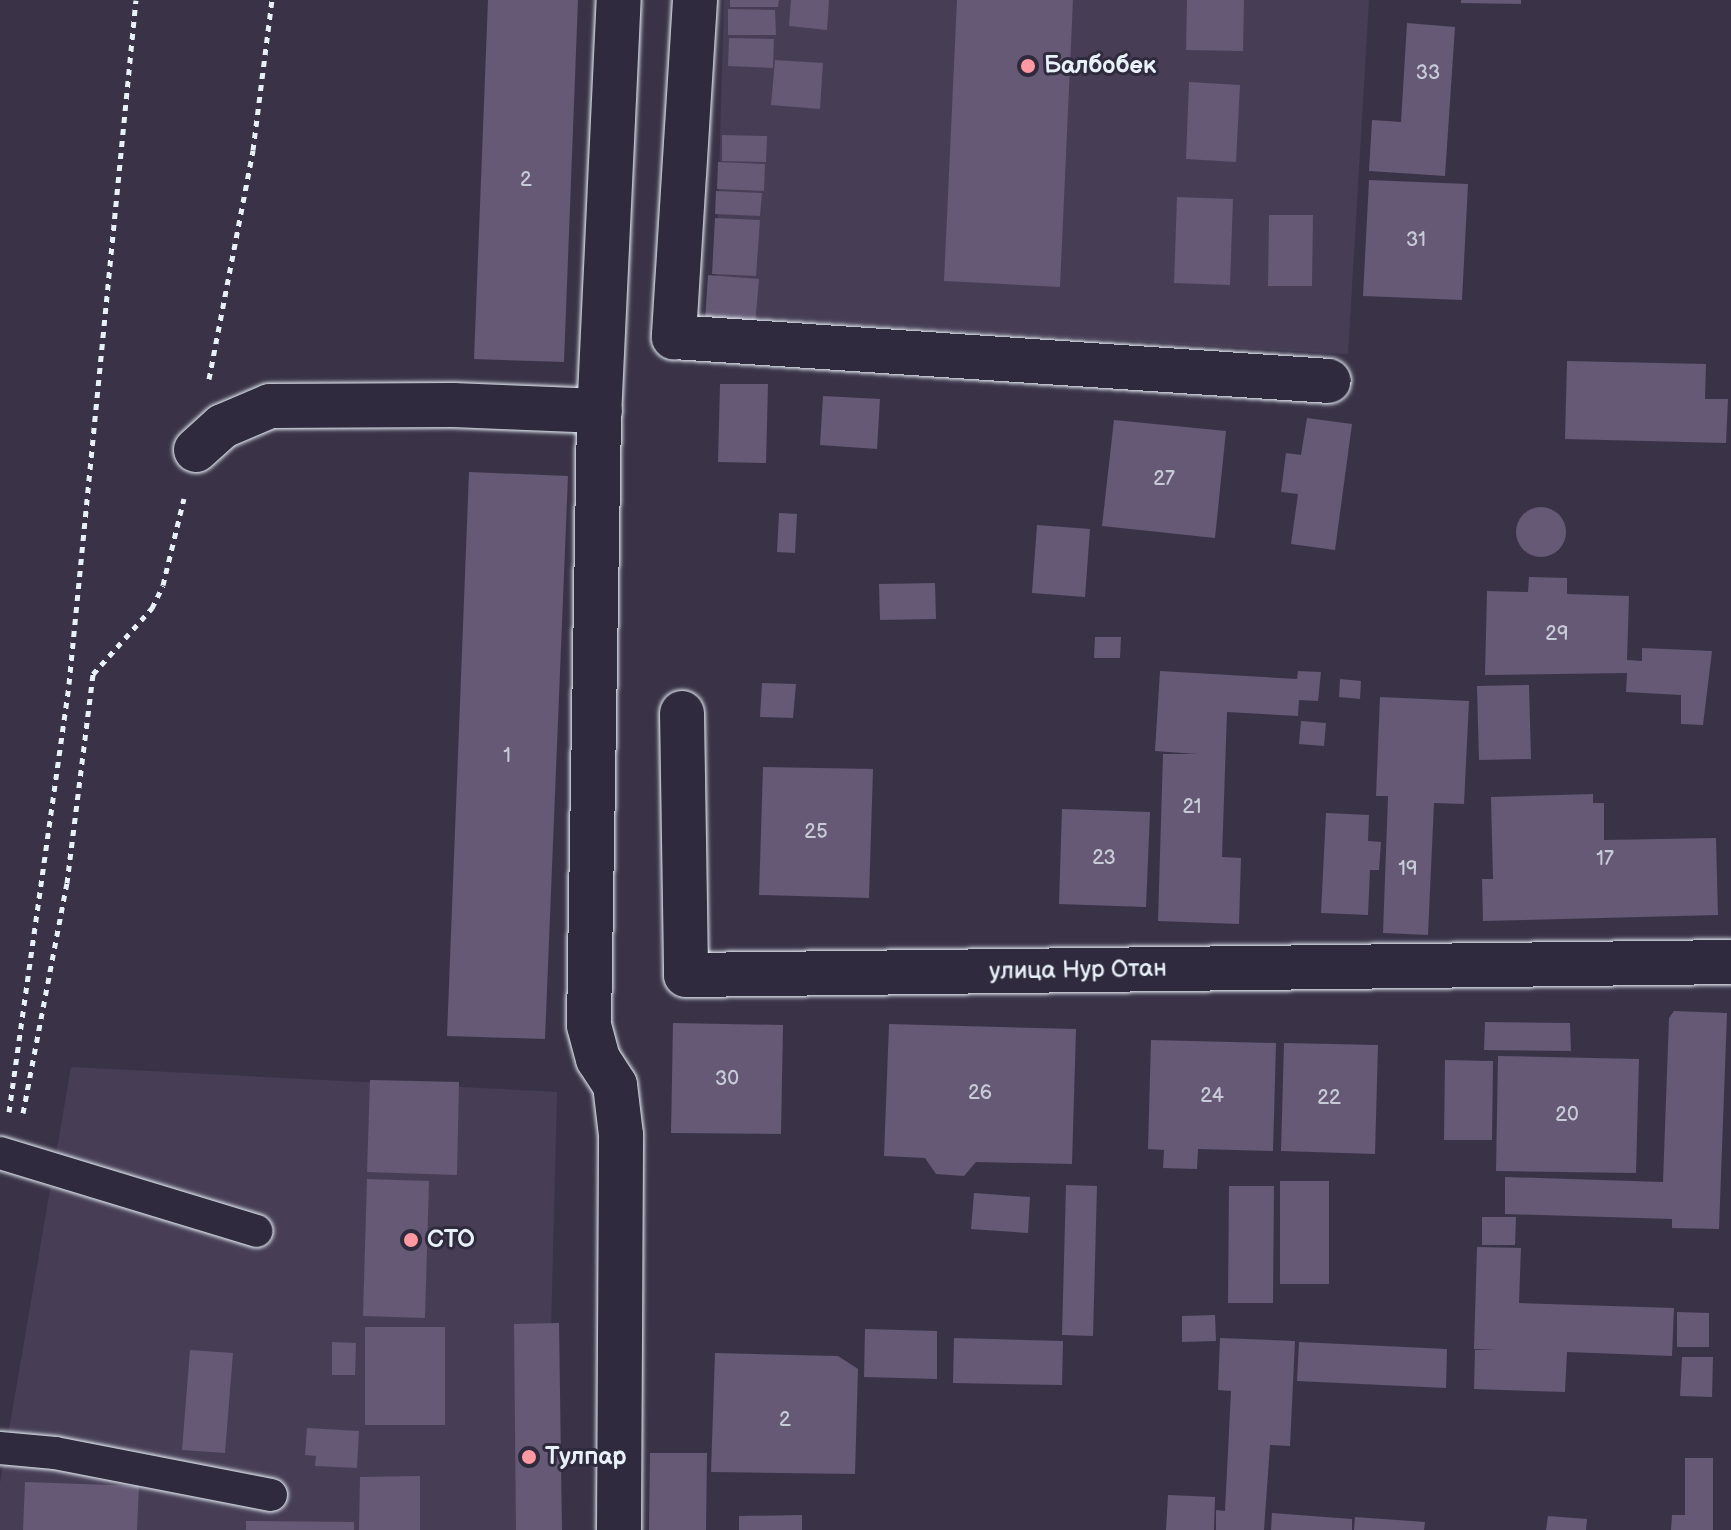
<!DOCTYPE html>
<html>
<head>
<meta charset="utf-8">
<style>
  body { margin:0 }
  #map { position:relative; width:1731px; height:1530px; overflow:hidden; background:#3a3348; font-family:"Balsamiq Sans",sans-serif }
  div>[style] { position:absolute }
  .built>* { inset:0; background:#473e56 }
  .building>* { inset:0; background:#655975 }
  .round { border-radius:50% }
  .path>* { height:5px; margin-top:-2.5px; transform-origin:0; background:repeating-linear-gradient(90deg,#e8f1f8 0 6px,transparent 0 12px) }
  .roads { filter:drop-shadow(0 0 2px #e8f1f8) drop-shadow(0 0 2px #e8f1f8) }
  .lane>* { height:32px; margin:-16px; padding:0 16px; transform-origin:16px; border-radius:16px; background:#2f2a3d }
  .street>* { height:44px; margin:-22px; padding:0 22px; transform-origin:22px; border-radius:22px; background:#2f2a3d }
  .dots>* { width:22px; height:22px; translate:-50% -50%; box-sizing:border-box; border:4px solid #2f2a3d; border-radius:50% }
  span { translate:-50% -50%; white-space:nowrap; text-align:center; line-height:1.15; -webkit-text-stroke:6px #2f2a3d; paint-order:stroke }
  .number-label { font-size:20px; color:#c7cbd7 }
  .number-label span { -webkit-text-stroke-width:0 }
  .poi-label { font-size:24px; color:#e8f1f8; font-weight:700 }
  .left { translate:0 -50%; text-align:left }
  .street-label { font-size:24px; color:#e8f1f8 }
</style>
</head>
<body>
<div id="map">
  <div class="built">
    <div style="clip-path:polygon(724px 0,1369px 0,1348px 354px,715px 317px)"></div>
    <div style="clip-path:polygon(71px 1067px,557px 1092px,546px 1530px,0 1530px,0 1483px)"></div>
  </div>
  <div class="building">
    <div style="clip-path:polygon(488px 0,578px 0,564px 362px,474px 359px)"></div>
    <div style="clip-path:polygon(730px 0,779px 0,778px 7px,730px 7px)"></div>
    <div style="clip-path:polygon(791px 0,829px 0,827px 30px,789px 26px)"></div>
    <div style="clip-path:polygon(957px 0,1073px 0,1060px 287px,944px 281px)"></div>
    <div style="clip-path:polygon(1187px 0,1244px 0,1243px 51px,1186px 50px)"></div>
    <div style="clip-path:polygon(1461px 0,1521px 0,1521px 4px,1461px 3px)"></div>
    <div style="clip-path:polygon(728px 9px,775px 10px,776px 35px,728px 35px)"></div>
    <div style="clip-path:polygon(1407px 23px,1455px 27px,1445px 176px,1369px 171px,1372px 120px,1401px 122px)"></div>
    <div style="clip-path:polygon(729px 38px,774px 39px,773px 68px,728px 66px)"></div>
    <div style="clip-path:polygon(775px 60px,823px 63px,820px 109px,771px 105px)"></div>
    <div style="clip-path:polygon(1189px 82px,1240px 85px,1236px 162px,1186px 159px)"></div>
    <div style="clip-path:polygon(722px 135px,767px 136px,766px 162px,722px 161px)"></div>
    <div style="clip-path:polygon(718px 162px,765px 164px,764px 191px,717px 189px)"></div>
    <div style="clip-path:polygon(1369px 180px,1468px 184px,1462px 300px,1363px 296px)"></div>
    <div style="clip-path:polygon(716px 191px,762px 193px,760px 216px,715px 214px)"></div>
    <div style="clip-path:polygon(1177px 197px,1233px 199px,1230px 285px,1174px 283px)"></div>
    <div style="clip-path:polygon(1269px 215px,1313px 215px,1312px 286px,1268px 286px)"></div>
    <div style="clip-path:polygon(715px 218px,760px 220px,756px 276px,712px 274px)"></div>
    <div style="clip-path:polygon(708px 275px,759px 279px,755px 325px,705px 322px)"></div>
    <div style="clip-path:polygon(1567px 361px,1706px 364px,1705px 399px,1728px 399px,1726px 443px,1565px 439px)"></div>
    <div style="clip-path:polygon(720px 384px,768px 384px,766px 463px,718px 462px)"></div>
    <div style="clip-path:polygon(823px 396px,880px 399px,877px 449px,820px 445px)"></div>
    <div style="clip-path:polygon(1307px 418px,1352px 424px,1335px 550px,1291px 544px,1298px 494px,1281px 492px,1286px 453px,1301px 455px)"></div>
    <div style="clip-path:polygon(1114px 420px,1226px 431px,1215px 538px,1102px 526px)"></div>
    <div style="clip-path:polygon(469px 472px,568px 476px,545px 1039px,447px 1036px)"></div>
    <div class="round" style="left:1516px;top:507px;width:50px;height:50px"></div>
    <div style="clip-path:polygon(779px 513px,797px 514px,795px 553px,777px 552px)"></div>
    <div style="clip-path:polygon(1037px 525px,1090px 529px,1085px 597px,1032px 593px)"></div>
    <div style="clip-path:polygon(1529px 577px,1567px 578px,1567px 594px,1629px 596px,1627px 660px,1642px 661px,1642px 648px,1712px 651px,1703px 725px,1681px 724px,1681px 695px,1626px 692px,1627px 673px,1485px 675px,1487px 591px,1528px 592px)"></div>
    <div style="clip-path:polygon(935px 583px,936px 619px,880px 620px,879px 584px)"></div>
    <div style="clip-path:polygon(1095px 637px,1121px 637px,1120px 658px,1094px 658px)"></div>
    <div style="clip-path:polygon(1160px 671px,1297px 679px,1298px 671px,1321px 672px,1318px 701px,1299px 700px,1298px 716px,1227px 712px,1222px 857px,1241px 858px,1239px 924px,1158px 921px,1163px 754px,1197px 754px,1155px 751px)"></div>
    <div style="clip-path:polygon(1340px 679px,1361px 681px,1360px 699px,1339px 697px)"></div>
    <div style="clip-path:polygon(762px 683px,796px 684px,793px 718px,760px 717px)"></div>
    <div style="clip-path:polygon(1529px 685px,1531px 759px,1479px 760px,1477px 686px)"></div>
    <div style="clip-path:polygon(1380px 697px,1469px 701px,1464px 804px,1434px 803px,1428px 935px,1383px 933px,1388px 796px,1376px 796px)"></div>
    <div style="clip-path:polygon(1301px 721px,1326px 723px,1324px 746px,1299px 744px)"></div>
    <div style="clip-path:polygon(763px 767px,873px 769px,869px 898px,759px 895px)"></div>
    <div style="clip-path:polygon(1593px 794px,1593px 803px,1604px 803px,1604px 840px,1716px 838px,1718px 915px,1483px 921px,1482px 879px,1493px 879px,1491px 797px)"></div>
    <div style="clip-path:polygon(1062px 809px,1150px 812px,1146px 907px,1059px 904px)"></div>
    <div style="clip-path:polygon(1326px 813px,1369px 815px,1368px 841px,1381px 842px,1379px 870px,1370px 870px,1368px 915px,1321px 913px)"></div>
    <div style="clip-path:polygon(1674px 1011px,1727px 1013px,1719px 1229px,1672px 1228px,1672px 1219px,1505px 1214px,1505px 1177px,1663px 1182px,1669px 1018px)"></div>
    <div style="clip-path:polygon(1485px 1022px,1570px 1023px,1571px 1051px,1484px 1050px)"></div>
    <div style="clip-path:polygon(673px 1023px,783px 1025px,781px 1134px,671px 1133px)"></div>
    <div style="clip-path:polygon(889px 1024px,1076px 1029px,1072px 1164px,976px 1162px,964px 1176px,936px 1174px,925px 1158px,884px 1156px)"></div>
    <div style="clip-path:polygon(1151px 1040px,1276px 1043px,1273px 1151px,1198px 1149px,1197px 1169px,1163px 1168px,1164px 1150px,1148px 1149px)"></div>
    <div style="clip-path:polygon(1284px 1043px,1378px 1045px,1375px 1154px,1281px 1151px)"></div>
    <div style="clip-path:polygon(1498px 1056px,1639px 1059px,1636px 1173px,1496px 1171px)"></div>
    <div style="clip-path:polygon(1445px 1060px,1493px 1061px,1492px 1140px,1444px 1140px)"></div>
    <div style="clip-path:polygon(370px 1080px,459px 1082px,457px 1175px,367px 1172px)"></div>
    <div style="clip-path:polygon(367px 1179px,429px 1181px,425px 1318px,363px 1316px)"></div>
    <div style="clip-path:polygon(1280px 1181px,1329px 1181px,1329px 1284px,1280px 1284px)"></div>
    <div style="clip-path:polygon(1066px 1185px,1097px 1186px,1093px 1336px,1062px 1335px)"></div>
    <div style="clip-path:polygon(1229px 1186px,1274px 1186px,1273px 1303px,1228px 1303px)"></div>
    <div style="clip-path:polygon(974px 1193px,1030px 1197px,1028px 1233px,971px 1229px)"></div>
    <div style="clip-path:polygon(1482px 1217px,1516px 1217px,1515px 1245px,1482px 1245px)"></div>
    <div style="clip-path:polygon(1477px 1247px,1521px 1248px,1519px 1303px,1674px 1308px,1672px 1356px,1567px 1352px,1565px 1392px,1474px 1389px,1475px 1350px,1496px 1350px,1474px 1349px)"></div>
    <div style="clip-path:polygon(1677px 1312px,1709px 1313px,1709px 1347px,1677px 1347px)"></div>
    <div style="clip-path:polygon(1215px 1315px,1216px 1341px,1182px 1342px,1182px 1316px)"></div>
    <div style="clip-path:polygon(559px 1323px,562px 1530px,516px 1530px,514px 1324px)"></div>
    <div style="clip-path:polygon(365px 1327px,445px 1327px,445px 1425px,365px 1425px)"></div>
    <div style="clip-path:polygon(865px 1329px,937px 1331px,937px 1379px,864px 1377px)"></div>
    <div style="clip-path:polygon(954px 1338px,1063px 1341px,1062px 1385px,953px 1383px)"></div>
    <div style="clip-path:polygon(1220px 1338px,1295px 1341px,1290px 1446px,1270px 1445px,1264px 1530px,1216px 1530px,1216px 1510px,1225px 1511px,1231px 1391px,1218px 1390px)"></div>
    <div style="clip-path:polygon(332px 1342px,356px 1343px,355px 1375px,332px 1375px)"></div>
    <div style="clip-path:polygon(1299px 1342px,1447px 1349px,1446px 1388px,1297px 1381px)"></div>
    <div style="clip-path:polygon(190px 1350px,233px 1353px,225px 1453px,182px 1450px)"></div>
    <div style="clip-path:polygon(715px 1353px,838px 1356px,858px 1369px,855px 1474px,711px 1472px)"></div>
    <div style="clip-path:polygon(1682px 1357px,1713px 1357px,1712px 1397px,1680px 1396px)"></div>
    <div style="clip-path:polygon(307px 1428px,359px 1431px,357px 1468px,315px 1466px,316px 1456px,305px 1455px)"></div>
    <div style="clip-path:polygon(650px 1453px,707px 1453px,706px 1530px,649px 1530px)"></div>
    <div style="clip-path:polygon(1685px 1458px,1713px 1458px,1713px 1530px,1671px 1530px,1672px 1515px,1685px 1515px)"></div>
    <div style="clip-path:polygon(420px 1476px,420px 1530px,359px 1530px,360px 1477px)"></div>
    <div style="clip-path:polygon(25px 1482px,139px 1486px,137px 1530px,23px 1530px)"></div>
    <div style="clip-path:polygon(1168px 1495px,1215px 1497px,1214px 1530px,1166px 1530px)"></div>
    <div style="clip-path:polygon(1272px 1513px,1352px 1519px,1352px 1530px,1271px 1530px)"></div>
    <div style="clip-path:polygon(802px 1515px,802px 1530px,739px 1530px,739px 1516px)"></div>
    <div style="clip-path:polygon(1548px 1516px,1587px 1519px,1586px 1530px,1546px 1530px)"></div>
    <div style="clip-path:polygon(1355px 1517px,1425px 1522px,1424px 1530px,1354px 1530px)"></div>
    <div style="clip-path:polygon(246px 1521px,354px 1522px,354px 1530px,246px 1530px)"></div>
  </div>
  <div class="path">
    <div style="left:209px;top:379px;width:233px;rotate:-79.1deg"></div>
    <div style="left:253px;top:150px;width:151px;rotate:-82.8deg"></div>
    <div style="left:9px;top:1112px;width:432px;rotate:-82deg"></div>
    <div style="left:69px;top:684px;width:687px;rotate:-84.41deg"></div>
    <div style="left:23px;top:1113px;width:234px;rotate:-79.2deg"></div>
    <div style="left:67px;top:883px;width:211px;rotate:-82.9deg"></div>
    <div style="left:93px;top:674px;width:89px;rotate:-48.2deg"></div>
    <div style="left:152px;top:608px;width:25px;rotate:-64deg"></div>
    <div style="left:163px;top:585px;width:89px;rotate:-76.4deg"></div>
  </div>
  <div class="roads">
    <div class="lane">
      <div style="left:0;top:1153px;width:268px;rotate:16.9deg"></div>
      <div style="left:0;top:1448px;width:55px;rotate:5.2deg"></div>
      <div style="left:55px;top:1453px;width:220px;rotate:11deg"></div>
    </div>
    <div class="street">
      <div style="left:695px;top:0;width:338px;rotate:93.6deg"></div>
      <div style="left:674px;top:337px;width:656px;rotate:3.84deg"></div>
      <div style="left:196px;top:450px;width:36px;rotate:-42deg"></div>
      <div style="left:223px;top:426px;width:51px;rotate:-23.1deg"></div>
      <div style="left:270px;top:406px;width:183px;rotate:-0.3deg"></div>
      <div style="left:453px;top:405px;width:147px;rotate:2.3deg"></div>
      <div style="left:682px;top:713px;width:262px;rotate:89.1deg"></div>
      <div style="left:686px;top:975px;width:1045px;rotate:-0.71deg"></div>
      <div style="left:619px;top:1530px;width:395px;rotate:-89.7deg"></div>
      <div style="left:621px;top:1135px;width:50px;rotate:-96.8deg"></div>
      <div style="left:615px;top:1085px;width:31px;rotate:-123deg"></div>
      <div style="left:598px;top:1059px;width:35px;rotate:-105deg"></div>
      <div style="left:589px;top:1025px;width:608px;rotate:-89.06deg"></div>
      <div style="left:599px;top:417px;width:417px;rotate:-87.3deg"></div>
    </div>
  </div>
  <div class="dots">
    <div style="left:1028px;top:66px;background:#ff9aa2"></div>
    <div style="left:411px;top:1240px;background:#ff9aa2"></div>
    <div style="left:529px;top:1457px;background:#ff9aa2"></div>
  </div>
  <div class="number-label">
    <span style="left:1428px;top:73px">33</span>
    <span style="left:526px;top:180px">2</span>
    <span style="left:1416px;top:240px">31</span>
    <span style="left:1164px;top:479px">27</span>
    <span style="left:1557px;top:634px">29</span>
    <span style="left:507px;top:756px">1</span>
    <span style="left:1192px;top:807px">21</span>
    <span style="left:816px;top:832px">25</span>
    <span style="left:1104px;top:858px">23</span>
    <span style="left:1605px;top:859px">17</span>
    <span style="left:1408px;top:869px">19</span>
    <span style="left:727px;top:1079px">30</span>
    <span style="left:980px;top:1093px">26</span>
    <span style="left:1212px;top:1096px">24</span>
    <span style="left:1329px;top:1098px">22</span>
    <span style="left:1567px;top:1115px">20</span>
    <span style="left:785px;top:1420px">2</span>
  </div>
  <div class="poi-label">
    <span class="left" style="left:1044px;top:66px">Балбобек</span>
    <span class="left" style="left:427px;top:1240px">СТО</span>
    <span class="left" style="left:545px;top:1457px">Тулпар</span>
  </div>
  <div class="street-label">
    <span style="left:1078px;top:970px;rotate:-1deg">улица Нур Отан</span>
  </div>
</div>
</body>
</html>
